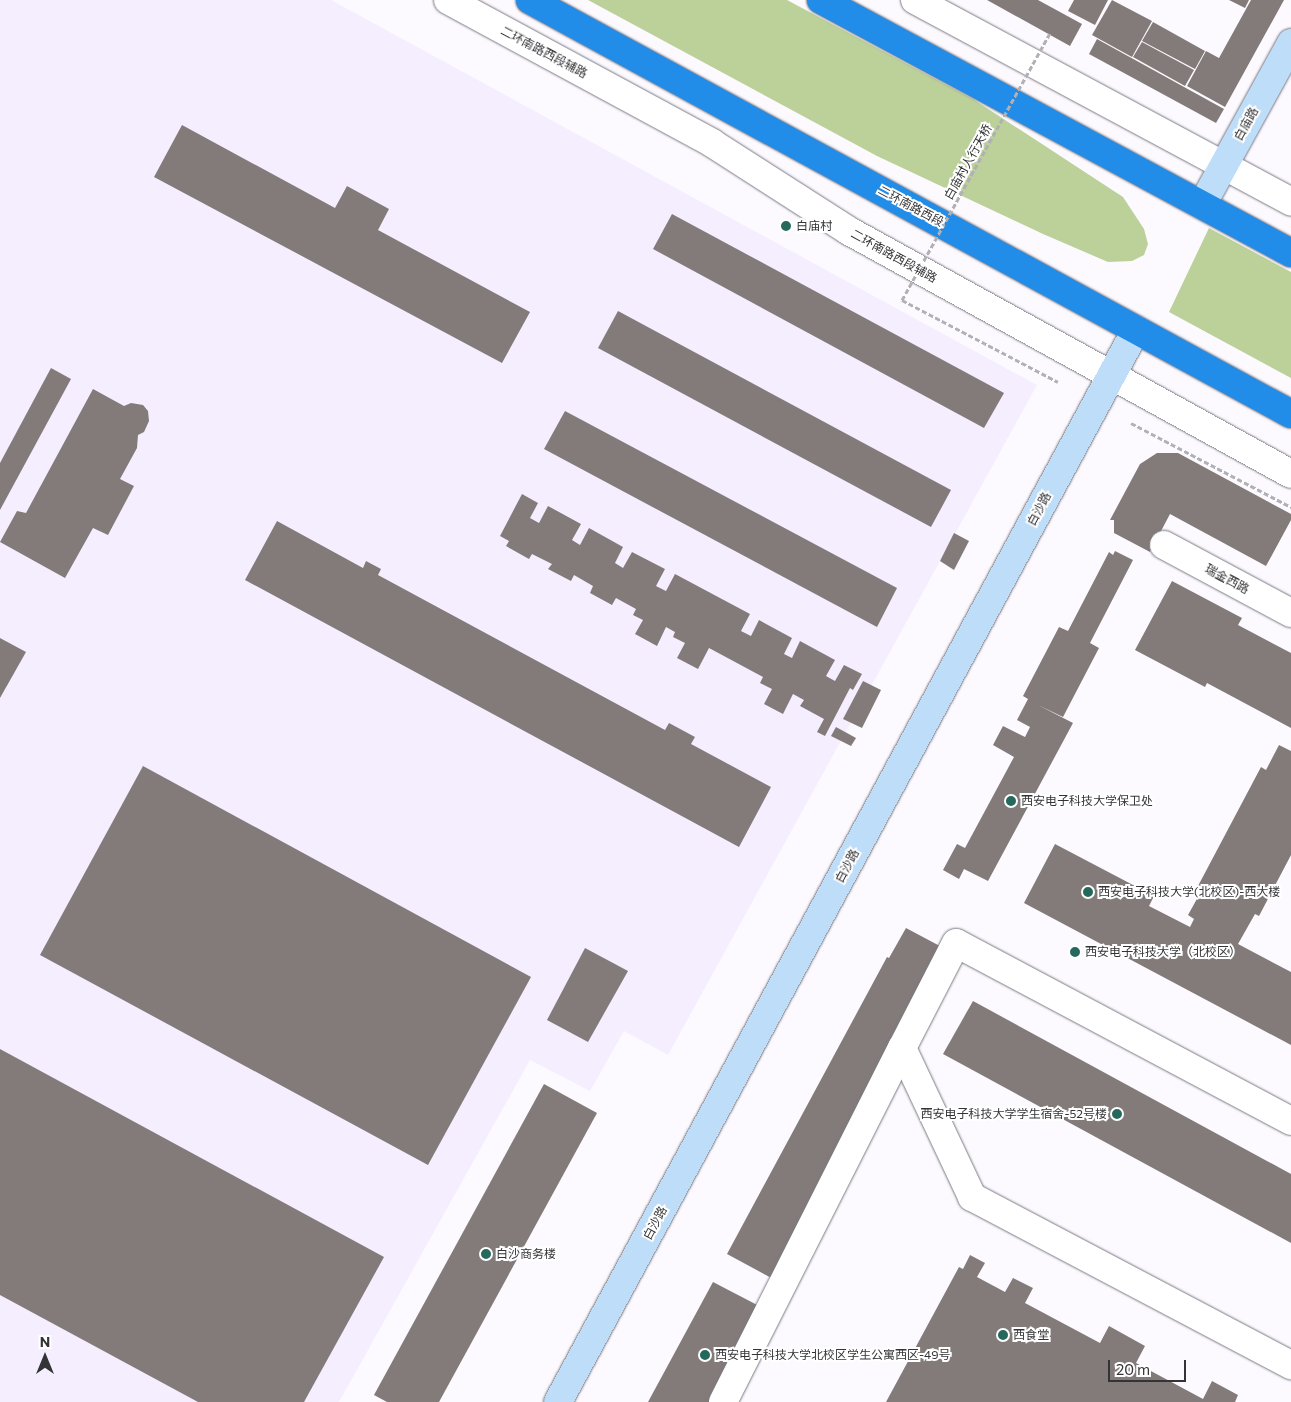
<!DOCTYPE html>
<html>
<head>
<meta charset="utf-8">
<style>
  body { margin:0 }
  #map { position:relative; width:1291px; height:1402px; overflow:hidden; background:#fcfaff; font-family:Commissioner,"Noto Sans SC",sans-serif }
  div>[style] { position:absolute }
  .industrial>* { inset:0; background:#f5eeff }
  .green>* { inset:0; background:#bcd09a }
  .building>* { inset:0; background:#837b7a }
  .path>* { height:3px; margin-top:-1.5px; transform-origin:0; background:repeating-linear-gradient(90deg,#b1b0b4 0 5px,transparent 0 7.5px) }
  .roads { filter:drop-shadow(0 0 1px #7b7980) drop-shadow(0 0 1px #7b7980) }
  .street>* { height:28px; margin:-14px; padding:0 14px; transform-origin:14px; border-radius:14px; background:#fff }
  .secondary>* { height:28px; margin:-14px; padding:0 14px; transform-origin:14px; border-radius:14px; background:#bdddf8 }
  .highway>* { height:28px; margin:-14px; padding:0 14px; transform-origin:14px; border-radius:14px; background:#228de9 }
  .path-bridge>* { height:3px; margin-top:-1.5px; transform-origin:0; background:repeating-linear-gradient(90deg,#b1b0b4 0 5px,transparent 0 7.5px) }
  .dots>* { width:14px; height:14px; translate:-50% -50%; box-sizing:border-box; border:2px solid #fff; border-radius:50% }
  span { translate:-50% -50%; white-space:nowrap; text-align:center; line-height:1.15; -webkit-text-stroke:4px #fff; paint-order:stroke }
  .street-label { font-size:12px; color:#343336 }
  .poi-label { font-size:12px; color:#343336 }
  .left { translate:0 -50%; text-align:left }
  .right { translate:-100% -50%; text-align:right }
  .north { position:absolute; left:20px; top:1332px; width:50px; height:50px; -webkit-text-stroke:4px #fff; paint-order:stroke; rotate:0deg; font-size:14px; font-weight:700; line-height:20px; text-align:center; color:#343336 }
  .north::after { content:''; display:block; margin:auto; width:18px; height:22px; background:#343336; clip-path:polygon(50% 0,100% 100%,50% 72%,0 100%) }
  .scale { position:absolute; left:1108px; top:1360px; width:78px; height:22px; box-sizing:border-box; border:2px solid #343336; border-top:0; padding-left:6px; font-size:15px; line-height:18px; white-space:nowrap; color:#343336; -webkit-text-stroke:4px #fff; paint-order:stroke }
</style>
</head>
<body>
<div id="map">
  <div class="industrial">
    <div style="clip-path:polygon(0 0,331px 0,1037px 385px,668px 1055px,624px 1031px,590px 1091px,530px 1060px,339px 1402px,0 1402px)"></div>
  </div>
  <div class="green">
    <div style="clip-path:polygon(588px 0,787px 0,973px 99px,1123px 197px,1144px 229px,1148px 244px,1144px 255px,1132px 261px,1108px 262px,1043px 234px,877px 156px)"></div>
    <div style="clip-path:polygon(1209px 228px,1291px 272px,1291px 378px,1169px 312px)"></div>
  </div>
  <div class="building">
    <div style="clip-path:polygon(987px 0,1038px 0,1082px 24px,1070px 46px)"></div>
    <div style="clip-path:polygon(1074px 0,1108px 0,1095px 25px,1068px 11px)"></div>
    <div style="clip-path:polygon(1112px 0,1152px 21px,1132px 57px,1092px 35px)"></div>
    <div style="clip-path:polygon(1229px 0,1249px 0,1245px 8px)"></div>
    <div style="clip-path:polygon(1251px 0,1284px 0,1225px 107px,1187px 86px,1206px 51px,1219px 58px)"></div>
    <div style="clip-path:polygon(1153px 22px,1205px 51px,1195px 69px,1142px 41px)"></div>
    <div style="clip-path:polygon(1097px 39px,1224px 109px,1216px 123px,1089px 54px)"></div>
    <div style="clip-path:polygon(1142px 42px,1194px 70px,1185px 86px,1133px 57px)"></div>
    <div style="clip-path:polygon(182px 125px,335px 208px,347px 186px,389px 209px,378px 230px,530px 312px,502px 363px,154px 177px)"></div>
    <div style="clip-path:polygon(672px 214px,1004px 393px,984px 428px,653px 249px)"></div>
    <div style="clip-path:polygon(618px 311px,951px 490px,931px 527px,598px 348px)"></div>
    <div style="clip-path:polygon(51px 368px,71px 379px,0 510px,0 463px)"></div>
    <div style="clip-path:polygon(93px 389px,124px 406px,131px 403px,143px 405px,148px 411px,149px 421px,144px 432px,138px 435px,137px 448px,120px 479px,134px 486px,108px 535px,93px 528px,65px 578px,0 542px,17px 511px,26px 513px)"></div>
    <div style="clip-path:polygon(565px 411px,897px 588px,877px 627px,544px 449px)"></div>
    <div style="clip-path:polygon(1157px 453px,1178px 453px,1291px 514px,1291px 520px,1266px 566px,1170px 514px,1150px 552px,1114px 533px,1114px 520px,1110px 520px,1140px 464px)"></div>
    <div style="clip-path:polygon(522px 494px,538px 503px,530px 518px,539px 523px,548px 506px,581px 524px,572px 540px,580px 545px,589px 528px,623px 547px,615px 563px,623px 568px,632px 552px,665px 569px,656px 586px,666px 591px,675px 574px,750px 614px,741px 631px,751px 636px,759px 620px,792px 638px,784px 654px,792px 658px,800px 641px,835px 660px,826px 676px,835px 681px,844px 665px,862px 674px,853px 690px,850px 688px,825px 736px,817px 732px,824px 719px,800px 706px,804px 700px,793px 694px,783px 714px,764px 704px,772px 689px,760px 683px,763px 677px,709px 648px,698px 669px,677px 658px,685px 643px,673px 637px,675px 632px,666px 627px,657px 646px,635px 634px,643px 620px,633px 615px,636px 609px,616px 598px,612px 605px,590px 593px,593px 586px,574px 575px,571px 581px,548px 569px,552px 564px,532px 554px,529px 559px,506px 546px,509px 541px,500px 536px)"></div>
    <div style="clip-path:polygon(277px 521px,363px 568px,366px 561px,381px 569px,378px 575px,665px 730px,669px 723px,695px 737px,691px 744px,771px 787px,739px 847px,245px 580px)"></div>
    <div style="clip-path:polygon(954px 533px,969px 541px,954px 570px,940px 561px)"></div>
    <div style="clip-path:polygon(1115px 551px,1133px 560px,1090px 643px,1099px 648px,1063px 717px,1038px 705px,1073px 723px,988px 881px,964px 869px,959px 879px,943px 870px,957px 844px,965px 848px,1014px 757px,993px 745px,1003px 726px,1025px 737px,1030px 727px,1017px 720px,1028px 699px,1023px 696px,1059px 627px,1068px 631px,1109px 552px,1113px 555px)"></div>
    <div style="clip-path:polygon(1172px 581px,1242px 618px,1238px 625px,1291px 653px,1291px 728px,1207px 683px,1205px 687px,1135px 650px)"></div>
    <div style="clip-path:polygon(0 638px,26px 652px,0 698px)"></div>
    <div style="clip-path:polygon(863px 681px,881px 690px,862px 728px,843px 719px)"></div>
    <div style="clip-path:polygon(836px 727px,856px 738px,851px 746px,831px 736px)"></div>
    <div style="clip-path:polygon(1279px 745px,1291px 751px,1291px 855px,1259px 916px,1255px 914px,1238px 944px,1291px 972px,1291px 1045px,1024px 903px,1055px 844px,1154px 896px,1149px 906px,1190px 927px,1194px 919px,1188px 915px,1203px 888px,1198px 886px,1261px 767px,1266px 770px)"></div>
    <div style="clip-path:polygon(143px 766px,531px 977px,428px 1165px,40px 955px)"></div>
    <div style="clip-path:polygon(906px 928px,953px 953px,777px 1281px,727px 1254px,887px 957px,889px 958px)"></div>
    <div style="clip-path:polygon(585px 948px,628px 971px,588px 1042px,547px 1020px)"></div>
    <div style="clip-path:polygon(973px 1001px,1291px 1174px,1291px 1243px,943px 1054px)"></div>
    <div style="clip-path:polygon(0 1049px,384px 1257px,304px 1402px,198px 1402px,0 1295px)"></div>
    <div style="clip-path:polygon(544px 1084px,597px 1113px,439px 1402px,387px 1402px,374px 1395px)"></div>
    <div style="clip-path:polygon(970px 1255px,985px 1263px,977px 1277px,1005px 1292px,1013px 1278px,1033px 1288px,1025px 1303px,1100px 1343px,1109px 1326px,1145px 1346px,1136px 1363px,1203px 1399px,1212px 1381px,1238px 1395px,1235px 1402px,886px 1402px,959px 1267px,963px 1269px)"></div>
    <div style="clip-path:polygon(713px 1282px,763px 1308px,712px 1402px,648px 1402px)"></div>
  </div>
  <div class="path">
    <div style="left:902px;top:300px;width:176px;rotate:27.7deg"></div>
    <div style="left:1131px;top:423px;width:181px;rotate:27.7deg"></div>
  </div>
  <div class="roads">
    <div class="street">
      <div style="left:448px;top:0;width:300px;rotate:28.4deg"></div>
      <div style="left:712px;top:143px;width:163px;rotate:32.7deg"></div>
      <div style="left:849px;top:231px;width:504px;rotate:28.8deg"></div>
      <div style="left:915px;top:0;width:427px;rotate:28.2deg"></div>
      <div style="left:1164px;top:545px;width:144px;rotate:28.2deg"></div>
      <div style="left:1291px;top:1121px;width:379px;rotate:-152deg"></div>
      <div style="left:956px;top:943px;width:118px;rotate:117.2deg"></div>
      <div style="left:902px;top:1048px;width:165px;rotate:64.8deg"></div>
      <div style="left:972px;top:1197px;width:361px;rotate:27.8deg"></div>
      <div style="left:723px;top:1402px;width:397px;rotate:-63.2deg"></div>
    </div>
    <div class="secondary">
      <div style="left:1202px;top:205px;width:185px;rotate:-61.2deg"></div>
      <div style="left:558px;top:1402px;width:1218px;rotate:-61.67deg"></div>
    </div>
    <div class="highway">
      <div style="left:530px;top:0;width:866px;rotate:28.55deg"></div>
      <div style="left:821px;top:0;width:534px;rotate:28.29deg"></div>
    </div>
  </div>
  <div class="path-bridge">
    <div style="left:902px;top:300px;width:305px;rotate:-61deg"></div>
  </div>
  <div class="dots">
    <div style="left:786px;top:226px;background:#24695b"></div>
    <div style="left:1011px;top:801px;background:#24695b"></div>
    <div style="left:1088px;top:892px;background:#24695b"></div>
    <div style="left:1075px;top:952px;background:#24695b"></div>
    <div style="left:1117px;top:1114px;background:#24695b"></div>
    <div style="left:486px;top:1254px;background:#24695b"></div>
    <div style="left:1003px;top:1335px;background:#24695b"></div>
    <div style="left:705px;top:1355px;background:#24695b"></div>
  </div>
  <div class="street-label">
    <span style="left:544px;top:52px;rotate:28deg">二环南路西段辅路</span>
    <span style="left:1246px;top:124px;rotate:-61deg">白庙路</span>
    <span style="left:968px;top:162px;rotate:-61deg">白庙村人行天桥</span>
    <span style="left:911px;top:206px;rotate:28deg">二环南路西段</span>
    <span style="left:894px;top:256px;rotate:29deg">二环南路西段辅路</span>
    <span style="left:1039px;top:509px;rotate:-62deg">白沙路</span>
    <span style="left:1227px;top:579px;rotate:28deg">瑞金西路</span>
    <span style="left:847px;top:866px;rotate:-62deg">白沙路</span>
    <span style="left:655px;top:1223px;rotate:-62deg">白沙路</span>
  </div>
  <div class="poi-label">
    <span class="left" style="left:796px;top:226px">白庙村</span>
    <span class="left" style="left:1021px;top:801px">西安电子科技大学保卫处</span>
    <span class="left" style="left:1098px;top:892px">西安电子科技大学(北校区)-西大楼</span>
    <span class="left" style="left:1085px;top:952px">西安电子科技大学（北校区）</span>
    <span class="right" style="left:1107px;top:1114px">西安电子科技大学学生宿舍-52号楼</span>
    <span class="left" style="left:496px;top:1254px">白沙商务楼</span>
    <span class="left" style="left:1013px;top:1335px">西食堂</span>
    <span class="left" style="left:715px;top:1355px">西安电子科技大学北校区学生公寓西区-49号</span>
  </div>
  <div class="north">N</div>
  <div class="scale">20 m</div>
</div>
</body>
</html>
